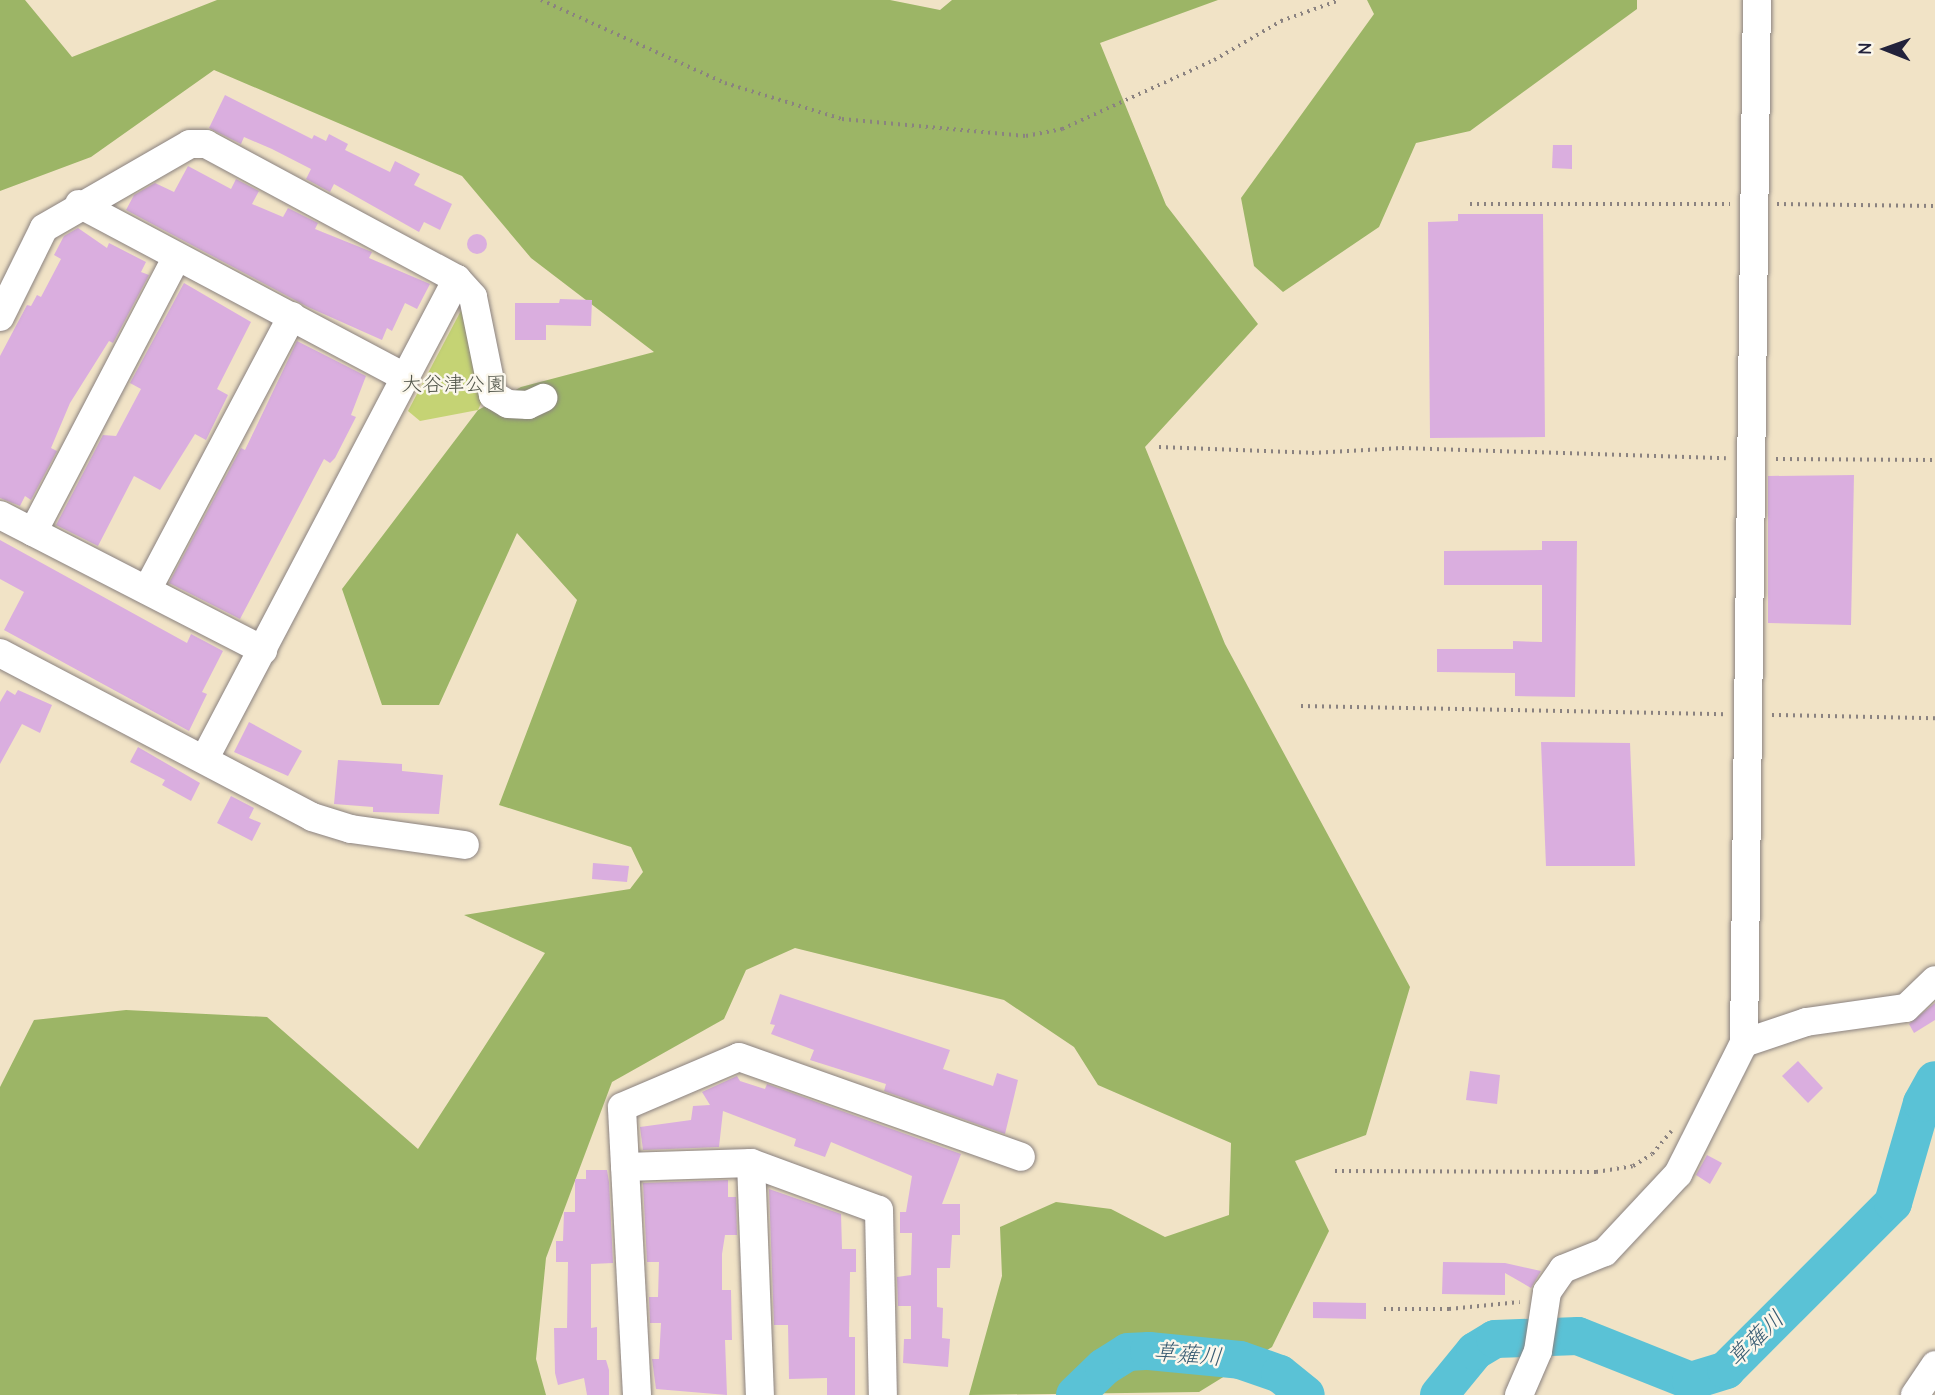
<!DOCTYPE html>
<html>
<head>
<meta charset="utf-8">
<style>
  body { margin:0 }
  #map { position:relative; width:1935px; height:1395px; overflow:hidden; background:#f1e3c6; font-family:"Comic Neue","Klee One",sans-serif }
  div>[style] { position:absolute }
  .green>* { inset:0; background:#c5d374 }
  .forest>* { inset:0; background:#9cb566 }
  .river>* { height:38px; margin:-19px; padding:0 19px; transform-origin:19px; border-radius:19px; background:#5ac2d6 }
  .building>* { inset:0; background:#daaedf }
  .round { border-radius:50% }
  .path>* { height:3.5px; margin-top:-1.75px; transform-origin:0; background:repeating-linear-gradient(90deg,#8a8280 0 2px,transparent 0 7px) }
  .roads { filter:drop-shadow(0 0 2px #8a8280) drop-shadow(0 0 2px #8a8280) }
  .minor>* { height:28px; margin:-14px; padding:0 14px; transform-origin:14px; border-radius:14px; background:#fff }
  span { translate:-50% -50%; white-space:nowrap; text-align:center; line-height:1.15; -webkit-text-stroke:5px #fbf7ec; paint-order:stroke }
  .park-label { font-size:21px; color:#53574c }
  .water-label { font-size:23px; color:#365a71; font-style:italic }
  .north { position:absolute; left:1851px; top:14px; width:70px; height:70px; -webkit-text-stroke:5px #fbf7ec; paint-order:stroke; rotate:271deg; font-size:19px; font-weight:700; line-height:28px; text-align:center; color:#22223b }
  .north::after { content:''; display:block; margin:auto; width:24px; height:32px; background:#22223b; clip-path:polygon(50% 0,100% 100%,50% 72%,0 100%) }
</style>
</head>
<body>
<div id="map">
  <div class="green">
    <div style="clip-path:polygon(465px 303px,486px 393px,478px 410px,420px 421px,408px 411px)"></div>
  </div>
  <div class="forest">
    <div style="clip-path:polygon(0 0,25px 0,72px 57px,217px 0,890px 0,940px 10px,952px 0,1218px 0,1100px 43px,1166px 205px,1258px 324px,1145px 447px,1225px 644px,1410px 987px,1366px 1135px,1295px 1161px,1329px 1231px,1272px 1347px,1199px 1392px,969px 1395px,1002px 1276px,1000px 1227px,1056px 1202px,1111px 1209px,1165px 1237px,1229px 1215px,1231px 1143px,1098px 1085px,1074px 1047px,1004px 1000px,795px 948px,746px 970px,724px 1019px,612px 1082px,546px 1258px,536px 1359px,546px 1395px,0 1395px,0 1087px,34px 1020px,126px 1010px,267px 1017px,418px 1149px,545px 953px,464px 915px,630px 889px,643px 872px,631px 847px,499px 805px,577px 600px,517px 533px,439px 705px,382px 705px,342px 589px,478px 410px,521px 387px,654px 352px,531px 258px,462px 176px,214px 70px,91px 157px,0 191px)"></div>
    <div style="clip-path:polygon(1367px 0,1637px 0,1637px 9px,1470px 131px,1416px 143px,1379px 227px,1283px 292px,1254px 266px,1241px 198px,1374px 14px)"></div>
  </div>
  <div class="river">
    <div style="left:1075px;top:1395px;width:40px;rotate:-44deg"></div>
    <div style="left:1104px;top:1367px;width:28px;rotate:-32deg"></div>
    <div style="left:1128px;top:1352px;width:21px;rotate:-3deg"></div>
    <div style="left:1149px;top:1351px;width:91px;rotate:5.6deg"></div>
    <div style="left:1240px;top:1360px;width:42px;rotate:19.3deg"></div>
    <div style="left:1280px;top:1374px;width:33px;rotate:39deg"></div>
    <div style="left:1439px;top:1395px;width:57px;rotate:-50.7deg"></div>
    <div style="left:1475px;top:1351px;width:23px;rotate:-31deg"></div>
    <div style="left:1495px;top:1339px;width:83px;rotate:-2.1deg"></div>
    <div style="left:1578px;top:1336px;width:122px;rotate:21.7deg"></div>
    <div style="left:1691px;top:1381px;width:37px;rotate:-17deg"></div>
    <div style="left:1726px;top:1370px;width:236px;rotate:-45deg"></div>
    <div style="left:1893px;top:1203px;width:104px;rotate:-73.8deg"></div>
    <div style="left:1922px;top:1103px;width:26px;rotate:-61deg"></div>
  </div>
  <div class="building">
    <div style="clip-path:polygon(225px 95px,312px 139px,314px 135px,326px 141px,329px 134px,348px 144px,345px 150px,390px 172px,395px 161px,420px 174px,414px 185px,452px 204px,440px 230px,424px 222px,419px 232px,334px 184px,330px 192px,306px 179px,311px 169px,272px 149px,244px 137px,241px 144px,209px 128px)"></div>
    <div style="clip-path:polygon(1553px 145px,1572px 145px,1572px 169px,1552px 168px)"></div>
    <div style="clip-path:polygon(188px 166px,231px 189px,236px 179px,259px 191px,252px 204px,283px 217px,288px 208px,318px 223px,315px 229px,372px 252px,369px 258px,430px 284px,417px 309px,405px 303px,392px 331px,387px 328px,382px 340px,308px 307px,126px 210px,134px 195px,155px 183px,174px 192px)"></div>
    <div style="clip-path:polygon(1458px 214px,1543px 214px,1545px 437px,1430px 438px,1428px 222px,1458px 221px)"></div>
    <div style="clip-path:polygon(78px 228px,107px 248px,109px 243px,146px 262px,141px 272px,149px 275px,113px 343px,109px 341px,70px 403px,51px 448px,57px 451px,31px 500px,25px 496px,20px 506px,0 498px,0 356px,27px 305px,31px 306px,37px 295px,41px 297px,61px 259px,54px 255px,64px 236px)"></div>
    <div class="round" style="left:467px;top:234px;width:20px;height:20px"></div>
    <div style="clip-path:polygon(184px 283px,251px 322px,217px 389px,228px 395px,206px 440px,195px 434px,160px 490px,134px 476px,98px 546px,56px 525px,103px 435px,116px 436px,141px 389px,130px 383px)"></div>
    <div style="clip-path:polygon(560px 299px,592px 300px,591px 326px,546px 325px,546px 340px,515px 340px,515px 303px,559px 303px)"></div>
    <div style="clip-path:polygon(297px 341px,366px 376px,351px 415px,356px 417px,335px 458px,330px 463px,324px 459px,240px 619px,169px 583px,241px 448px,245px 450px)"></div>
    <div style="clip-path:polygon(1854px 475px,1851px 625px,1768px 623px,1768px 476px)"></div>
    <div style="clip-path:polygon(0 540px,187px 643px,191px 634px,223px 651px,202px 692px,207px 694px,189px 731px,4px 630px,24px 592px,0 579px)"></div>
    <div style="clip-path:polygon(1542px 541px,1577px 541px,1575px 697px,1515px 696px,1515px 673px,1437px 672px,1437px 649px,1513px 649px,1513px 641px,1542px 642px,1542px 585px,1444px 585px,1444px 551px,1542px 550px)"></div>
    <div style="clip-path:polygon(7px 690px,15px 695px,18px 690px,52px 705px,40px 733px,22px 724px,0 764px,0 702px)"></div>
    <div style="clip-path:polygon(249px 722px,302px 751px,288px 776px,234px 752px)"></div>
    <div style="clip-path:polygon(1541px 742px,1630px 743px,1635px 866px,1546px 866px)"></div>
    <div style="clip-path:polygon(138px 747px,200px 783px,191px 801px,162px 785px,165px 780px,130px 762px)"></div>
    <div style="clip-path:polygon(338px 760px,402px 764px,402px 771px,443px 775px,439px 814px,373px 812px,373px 807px,334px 804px)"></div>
    <div style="clip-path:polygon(231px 796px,254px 808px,249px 818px,261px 823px,252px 841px,217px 823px)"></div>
    <div style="clip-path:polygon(593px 863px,629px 866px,627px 882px,592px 879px)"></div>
    <div style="clip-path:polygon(780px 994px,950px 1050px,943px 1069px,993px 1086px,997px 1073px,1018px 1080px,1005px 1134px,884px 1091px,886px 1084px,810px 1060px,814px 1050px,771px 1034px,775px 1025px,770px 1024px)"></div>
    <div style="clip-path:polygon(1935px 1003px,1935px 1020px,1914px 1033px,1909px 1024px)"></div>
    <div style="clip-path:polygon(1798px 1061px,1823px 1088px,1808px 1103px,1782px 1076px)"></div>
    <div style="clip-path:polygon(1470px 1071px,1500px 1075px,1497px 1104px,1466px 1100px)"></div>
    <div style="clip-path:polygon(737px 1076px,740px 1081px,765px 1089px,767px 1084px,961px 1154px,942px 1204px,960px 1204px,960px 1235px,952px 1235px,950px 1268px,937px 1268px,937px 1307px,943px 1308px,942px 1338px,950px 1339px,948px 1367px,903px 1363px,904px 1339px,911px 1339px,911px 1306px,898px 1306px,897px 1277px,911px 1275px,912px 1233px,900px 1233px,900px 1212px,906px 1212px,912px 1176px,831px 1142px,825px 1157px,794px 1146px,796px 1139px,723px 1111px,719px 1147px,643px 1150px,640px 1127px,691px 1120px,693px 1106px,710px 1105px,702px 1092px)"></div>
    <div style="clip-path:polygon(1707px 1155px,1722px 1163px,1710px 1184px,1696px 1175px)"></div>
    <div style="clip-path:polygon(586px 1170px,607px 1170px,609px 1182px,613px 1263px,591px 1264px,591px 1328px,597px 1327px,597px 1360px,606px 1360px,609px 1370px,609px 1395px,587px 1395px,584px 1378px,558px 1385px,555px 1373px,554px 1328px,567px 1328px,568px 1262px,556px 1262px,556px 1241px,563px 1241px,564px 1212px,575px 1212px,575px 1179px,586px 1179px)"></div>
    <div style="clip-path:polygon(728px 1180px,728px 1197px,736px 1197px,737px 1235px,725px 1235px,722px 1254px,722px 1290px,731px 1290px,732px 1340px,725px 1340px,727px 1395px,656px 1389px,652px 1359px,659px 1359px,661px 1323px,650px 1323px,649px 1297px,658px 1297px,659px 1262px,647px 1262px,643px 1183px)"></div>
    <div style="clip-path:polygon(769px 1189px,841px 1214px,842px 1249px,856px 1249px,856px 1272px,850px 1272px,849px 1337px,855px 1337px,855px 1395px,827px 1395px,827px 1378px,789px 1379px,788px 1325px,774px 1325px)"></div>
    <div style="clip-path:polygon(1443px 1262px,1505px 1263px,1541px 1271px,1531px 1288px,1505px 1273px,1505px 1295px,1442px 1294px)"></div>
    <div style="clip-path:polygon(1313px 1302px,1366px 1303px,1366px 1319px,1313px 1318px)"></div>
  </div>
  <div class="path">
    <div style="left:541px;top:0;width:202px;rotate:24.3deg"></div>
    <div style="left:725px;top:83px;width:122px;rotate:17.1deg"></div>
    <div style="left:842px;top:119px;width:185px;rotate:5.3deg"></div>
    <div style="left:1026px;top:136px;width:37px;rotate:-11deg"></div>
    <div style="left:1062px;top:129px;width:167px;rotate:-24.4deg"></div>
    <div style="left:1214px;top:60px;width:78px;rotate:-30.2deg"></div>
    <div style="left:1281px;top:21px;width:63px;rotate:-19.6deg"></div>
    <div style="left:1470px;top:204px;width:260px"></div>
    <div style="left:1777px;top:204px;width:158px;rotate:0.7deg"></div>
    <div style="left:1159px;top:447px;width:153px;rotate:2.2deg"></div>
    <div style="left:1312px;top:453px;width:90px;rotate:-3.2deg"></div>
    <div style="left:1402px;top:448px;width:324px;rotate:1.8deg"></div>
    <div style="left:1776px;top:459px;width:159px;rotate:0.4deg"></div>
    <div style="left:1301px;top:706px;width:425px;rotate:1.1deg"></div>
    <div style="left:1772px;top:715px;width:163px;rotate:1.1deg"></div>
    <div style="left:1335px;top:1171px;width:261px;rotate:0.2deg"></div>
    <div style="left:1596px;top:1172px;width:37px;rotate:-9deg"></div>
    <div style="left:1633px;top:1166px;width:22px;rotate:-32deg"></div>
    <div style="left:1652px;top:1154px;width:30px;rotate:-50deg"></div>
    <div style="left:1384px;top:1309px;width:65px"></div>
    <div style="left:1449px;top:1309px;width:71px;rotate:-5.6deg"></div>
  </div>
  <div class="roads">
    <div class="minor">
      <div style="left:79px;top:204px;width:369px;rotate:28deg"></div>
      <div style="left:457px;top:279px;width:24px;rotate:48deg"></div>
      <div style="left:473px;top:297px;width:100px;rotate:78.5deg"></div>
      <div style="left:493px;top:395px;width:17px;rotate:31deg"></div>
      <div style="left:508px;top:404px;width:20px;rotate:3deg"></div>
      <div style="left:528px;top:405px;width:17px;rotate:-25deg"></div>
      <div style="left:0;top:317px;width:99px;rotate:-63.7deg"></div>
      <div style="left:44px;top:228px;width:168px;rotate:-29.9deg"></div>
      <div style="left:190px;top:144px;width:16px"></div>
      <div style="left:206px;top:144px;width:285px;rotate:28.3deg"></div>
      <div style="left:457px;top:279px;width:541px;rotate:117.75deg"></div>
      <div style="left:0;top:515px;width:296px;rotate:27.2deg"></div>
      <div style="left:33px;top:532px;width:308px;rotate:-62.4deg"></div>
      <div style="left:147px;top:590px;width:310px;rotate:-62.1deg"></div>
      <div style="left:0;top:653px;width:352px;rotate:27.7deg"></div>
      <div style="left:312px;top:817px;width:41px;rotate:17.1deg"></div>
      <div style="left:351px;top:829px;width:115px;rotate:8deg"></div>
      <div style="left:1744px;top:1043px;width:65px;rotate:-18.7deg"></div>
      <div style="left:1806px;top:1022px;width:101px;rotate:-8deg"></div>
      <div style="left:1906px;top:1008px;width:40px;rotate:-44deg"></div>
      <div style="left:751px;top:1163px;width:232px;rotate:87.8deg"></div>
      <div style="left:625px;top:1167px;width:126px;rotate:-1.8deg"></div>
      <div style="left:751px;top:1163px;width:136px;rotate:20.2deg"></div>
      <div style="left:879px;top:1210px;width:185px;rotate:88.8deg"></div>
      <div style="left:637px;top:1395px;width:288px;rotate:-93deg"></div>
      <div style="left:622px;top:1107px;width:127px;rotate:-23.1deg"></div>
      <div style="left:739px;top:1057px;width:299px;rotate:19.5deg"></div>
      <div style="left:1519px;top:1395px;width:48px;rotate:-66.6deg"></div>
      <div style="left:1538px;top:1351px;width:60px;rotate:-81.3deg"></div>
      <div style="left:1547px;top:1292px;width:28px;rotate:-55deg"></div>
      <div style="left:1563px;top:1269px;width:45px;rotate:-22deg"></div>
      <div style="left:1605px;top:1252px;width:107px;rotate:-46.9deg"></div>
      <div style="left:1678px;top:1174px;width:147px;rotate:-63.3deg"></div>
      <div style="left:1744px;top:1043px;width:1043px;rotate:-89.29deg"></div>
      <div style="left:1915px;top:1395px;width:36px;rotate:-56deg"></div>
    </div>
  </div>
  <div class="park-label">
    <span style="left:454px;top:384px">大谷津公園</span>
  </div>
  <div class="water-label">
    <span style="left:1756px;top:1339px;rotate:-44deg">草薙川</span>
    <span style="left:1188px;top:1355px;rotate:5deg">草薙川</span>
  </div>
  <div class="north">N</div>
</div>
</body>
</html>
